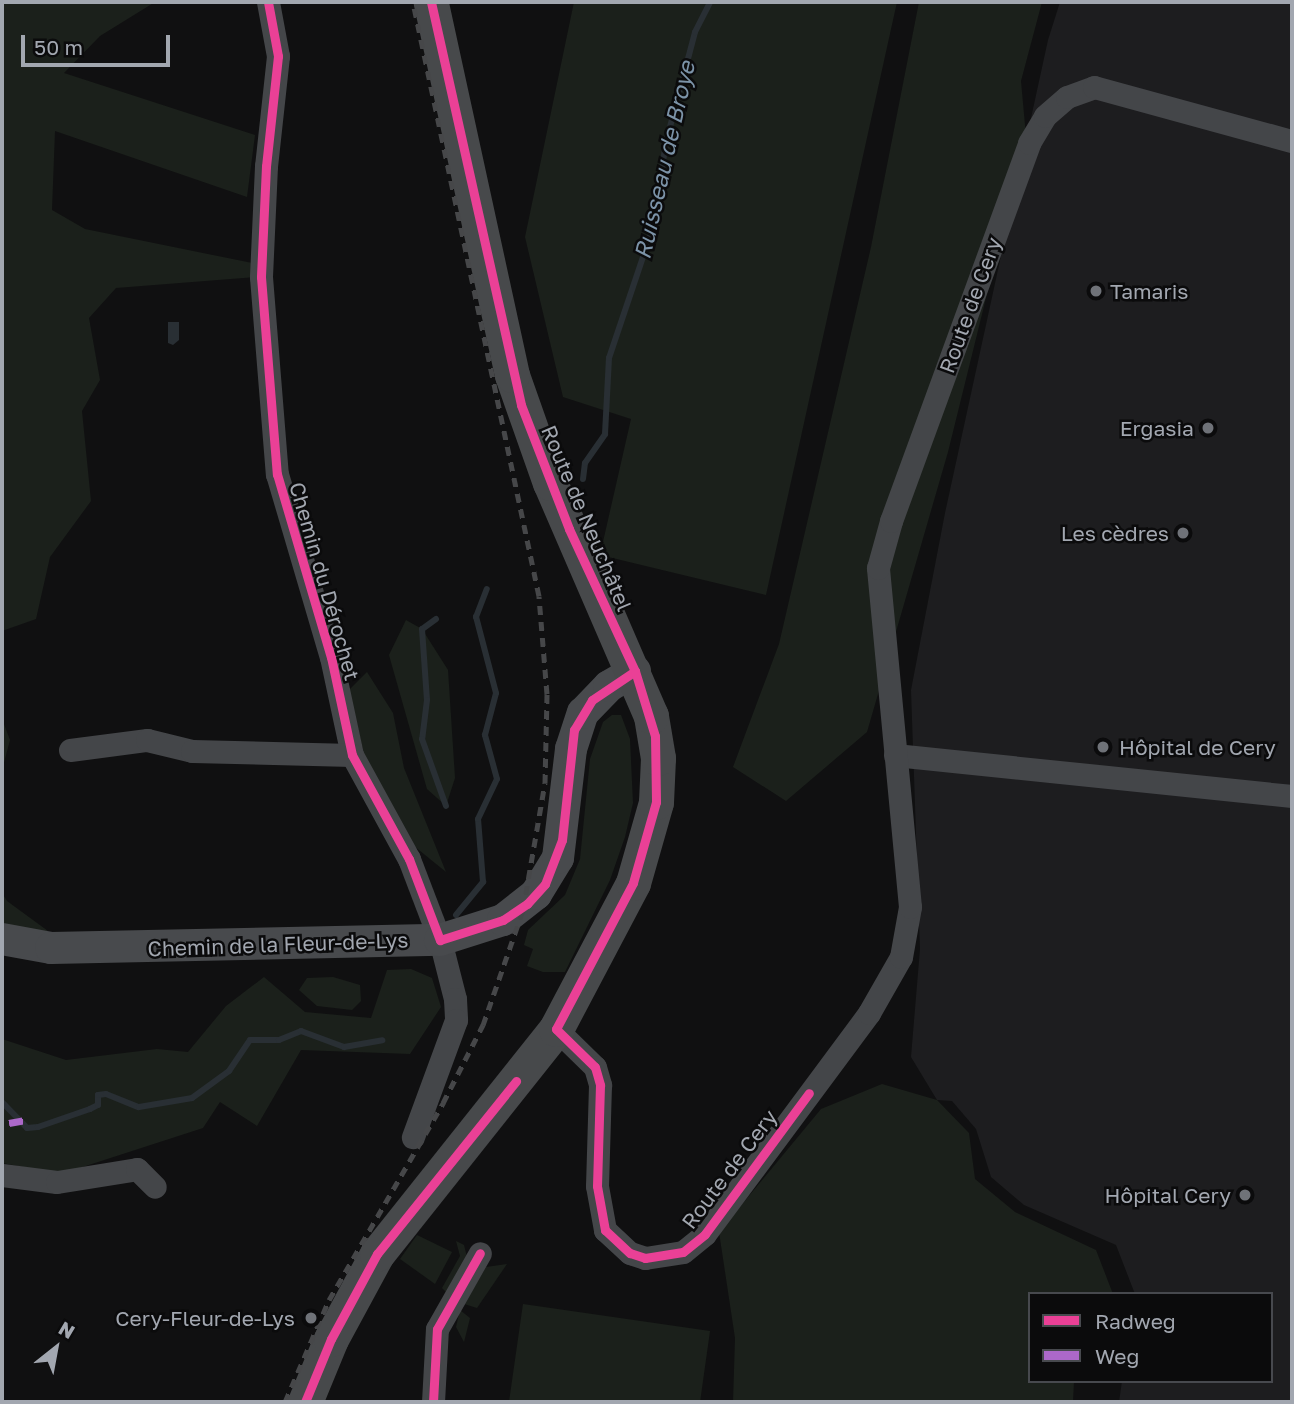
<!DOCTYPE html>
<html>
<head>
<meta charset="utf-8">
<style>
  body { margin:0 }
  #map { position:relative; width:1294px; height:1404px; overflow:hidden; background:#101011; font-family:"Golos Text",sans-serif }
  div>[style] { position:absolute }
  .built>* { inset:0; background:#1d1d1f }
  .green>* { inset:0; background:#1b201b }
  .water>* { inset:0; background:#292f34 }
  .stream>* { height:6px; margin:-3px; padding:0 3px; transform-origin:3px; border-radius:3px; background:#292f34 }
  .street>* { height:23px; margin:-11.5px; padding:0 11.5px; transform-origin:11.5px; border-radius:11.5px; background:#444649 }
  .secondary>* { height:32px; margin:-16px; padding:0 16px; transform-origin:16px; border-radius:16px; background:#484a4d }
  .primary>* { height:35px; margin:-17.5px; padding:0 17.5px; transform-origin:17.5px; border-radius:17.5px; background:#47494b }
  .rail>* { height:5px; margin-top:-2.5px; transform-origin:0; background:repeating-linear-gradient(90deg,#464749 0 9px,transparent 0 16px) }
  .quiet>* { height:7px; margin-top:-3.5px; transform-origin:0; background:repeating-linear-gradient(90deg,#ac68c9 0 14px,transparent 0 21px) }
  .cycleway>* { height:9px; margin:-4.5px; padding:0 4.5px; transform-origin:4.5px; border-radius:4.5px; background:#ea4096 }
  .dots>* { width:19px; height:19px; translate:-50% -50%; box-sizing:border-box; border:4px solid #0b0b0c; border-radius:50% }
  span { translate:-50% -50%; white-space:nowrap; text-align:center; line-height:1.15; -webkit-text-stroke:5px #0b0b0c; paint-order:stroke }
  .poi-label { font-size:21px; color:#a2a7b0 }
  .left { translate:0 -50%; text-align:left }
  .right { translate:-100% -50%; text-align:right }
  .street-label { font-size:21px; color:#a2a7b0 }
  .water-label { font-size:23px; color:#7c93a8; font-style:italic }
  .frame { position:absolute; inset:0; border:4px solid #a2a7b0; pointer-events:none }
  .legend { position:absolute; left:1028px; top:1292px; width:245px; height:91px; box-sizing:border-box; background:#0b0b0c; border:2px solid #47494e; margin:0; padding:9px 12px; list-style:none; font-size:21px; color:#a2a7b0 }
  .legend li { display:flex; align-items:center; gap:14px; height:35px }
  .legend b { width:35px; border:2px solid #47494e }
  .north { position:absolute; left:21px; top:1313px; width:70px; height:70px; -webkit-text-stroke:5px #0b0b0c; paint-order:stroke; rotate:31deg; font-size:19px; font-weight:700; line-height:28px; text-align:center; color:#a2a7b0 }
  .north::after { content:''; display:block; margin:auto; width:24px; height:32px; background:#a2a7b0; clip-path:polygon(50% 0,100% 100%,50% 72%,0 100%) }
  .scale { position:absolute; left:21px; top:35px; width:149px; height:32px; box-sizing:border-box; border:4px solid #a2a7b0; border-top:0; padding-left:9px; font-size:21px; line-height:24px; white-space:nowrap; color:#a2a7b0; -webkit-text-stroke:5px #0b0b0c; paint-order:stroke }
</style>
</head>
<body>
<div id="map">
  <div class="built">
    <div style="clip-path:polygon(1060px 2px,1292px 2px,1292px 1402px,1119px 1402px,1122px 1381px,1271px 1381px,1271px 1294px,1135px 1294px,1116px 1245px,1024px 1205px,991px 1177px,976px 1129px,952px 1101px,937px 1100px,911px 1057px,920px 949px,911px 690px,945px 513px,1048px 40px)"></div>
  </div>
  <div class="green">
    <div style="clip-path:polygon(2px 2px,155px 2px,100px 36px,64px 73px,255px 135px,247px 197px,55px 131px,52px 210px,85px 229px,257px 264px,257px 277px,116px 288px,89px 318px,100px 380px,82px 411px,91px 501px,50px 557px,36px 619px,2px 631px)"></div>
    <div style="clip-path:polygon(574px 2px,897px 2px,766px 595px,600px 555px,631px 419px,563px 397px,525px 237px)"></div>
    <div style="clip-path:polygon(919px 2px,1042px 2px,1021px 81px,1026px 136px,948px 452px,867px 732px,786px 801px,733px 767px,779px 644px,871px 247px)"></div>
    <div style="clip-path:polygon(406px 620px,422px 629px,448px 670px,455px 778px,446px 806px,427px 789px,389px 655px)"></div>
    <div style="clip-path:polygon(367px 672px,393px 713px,404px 768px,446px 872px,414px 846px,367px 767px,349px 690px)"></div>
    <div style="clip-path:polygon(612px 715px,621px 715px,630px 739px,633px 803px,625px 837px,610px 880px,565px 972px,543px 972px,527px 966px,533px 949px,524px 945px,528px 930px,565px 895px,580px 859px,590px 759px,603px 722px)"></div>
    <div style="clip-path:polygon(2px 719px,10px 740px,2px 770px)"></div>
    <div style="clip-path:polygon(2px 893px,7px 901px,48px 931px,2px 930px)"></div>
    <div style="clip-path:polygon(411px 969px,432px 978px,441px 1007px,410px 1054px,301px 1050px,257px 1126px,220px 1102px,203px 1128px,61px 1174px,2px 1163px,2px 1039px,66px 1060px,157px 1049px,188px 1052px,226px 1006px,264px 977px,305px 1012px,371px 1018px,387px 970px)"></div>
    <div style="clip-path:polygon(333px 977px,360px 985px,361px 1001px,352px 1010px,317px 1006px,299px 990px,307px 978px)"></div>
    <div style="clip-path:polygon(882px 1084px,937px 1100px,969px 1133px,975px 1179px,1015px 1212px,1096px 1250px,1113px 1294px,1030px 1294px,1030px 1381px,1074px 1381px,1073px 1402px,733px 1402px,735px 1338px,719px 1232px,821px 1109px)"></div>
    <div style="clip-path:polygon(417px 1235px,452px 1252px,435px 1284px,400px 1259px)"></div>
    <div style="clip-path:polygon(456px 1241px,464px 1245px,467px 1257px,448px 1294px,442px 1288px,460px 1256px)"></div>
    <div style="clip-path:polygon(507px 1264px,477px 1308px,464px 1304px,486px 1267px)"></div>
    <div style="clip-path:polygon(523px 1304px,710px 1331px,700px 1402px,509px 1402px)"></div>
    <div style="clip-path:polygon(460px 1310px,470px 1318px,464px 1342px,456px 1327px)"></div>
  </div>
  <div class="water">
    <div style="clip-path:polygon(168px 322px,179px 322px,179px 340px,173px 345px,168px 343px)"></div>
  </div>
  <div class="stream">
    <div style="left:583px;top:479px;width:16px;rotate:-83deg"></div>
    <div style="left:585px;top:463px;width:35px;rotate:-55deg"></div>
    <div style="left:605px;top:434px;width:76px;rotate:-87deg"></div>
    <div style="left:609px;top:358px;width:138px;rotate:-71.4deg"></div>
    <div style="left:653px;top:227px;width:86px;rotate:-81.3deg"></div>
    <div style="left:666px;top:142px;width:114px;rotate:-75.2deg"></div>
    <div style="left:695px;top:32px;width:34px;rotate:-63deg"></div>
    <div style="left:436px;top:619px;width:17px;rotate:144deg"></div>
    <div style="left:422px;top:629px;width:71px;rotate:86deg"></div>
    <div style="left:427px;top:700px;width:39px;rotate:97deg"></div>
    <div style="left:422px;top:739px;width:71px;rotate:70.3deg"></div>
    <div style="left:456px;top:915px;width:43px;rotate:-50.7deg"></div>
    <div style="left:483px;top:882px;width:63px;rotate:-94.5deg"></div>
    <div style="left:478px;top:819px;width:44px;rotate:-64.6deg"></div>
    <div style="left:497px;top:779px;width:46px;rotate:-105.3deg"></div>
    <div style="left:485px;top:735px;width:43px;rotate:-75.3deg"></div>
    <div style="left:496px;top:693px;width:79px;rotate:-104.7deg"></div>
    <div style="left:476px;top:617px;width:30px;rotate:-69deg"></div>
    <div style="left:2px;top:1102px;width:36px;rotate:46deg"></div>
    <div style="left:27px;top:1128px;width:11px;rotate:-5deg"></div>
    <div style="left:38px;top:1127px;width:55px;rotate:-19.1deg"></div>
    <div style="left:90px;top:1109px;width:9px;rotate:-27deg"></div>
    <div style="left:98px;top:1105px;width:10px;rotate:-90deg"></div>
    <div style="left:98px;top:1095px;width:8px;rotate:-7deg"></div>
    <div style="left:106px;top:1094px;width:35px;rotate:22deg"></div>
    <div style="left:139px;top:1107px;width:54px;rotate:-9.6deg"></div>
    <div style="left:192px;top:1098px;width:46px;rotate:-36.1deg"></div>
    <div style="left:229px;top:1071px;width:37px;rotate:-56deg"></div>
    <div style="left:250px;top:1040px;width:29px"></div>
    <div style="left:279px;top:1040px;width:24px;rotate:-22deg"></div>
    <div style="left:301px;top:1031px;width:46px;rotate:20.4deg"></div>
    <div style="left:344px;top:1047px;width:39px;rotate:-10deg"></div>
  </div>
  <div class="street">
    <div style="left:268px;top:2px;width:55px;rotate:79.5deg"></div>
    <div style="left:278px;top:56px;width:111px;rotate:96.2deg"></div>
    <div style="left:266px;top:166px;width:111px;rotate:92.6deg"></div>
    <div style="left:261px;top:277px;width:198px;rotate:85.4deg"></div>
    <div style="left:277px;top:474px;width:191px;rotate:73.6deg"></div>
    <div style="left:331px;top:657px;width:100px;rotate:77.9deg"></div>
    <div style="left:352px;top:755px;width:119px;rotate:61.3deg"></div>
    <div style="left:409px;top:859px;width:87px;rotate:69.1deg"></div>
    <div style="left:440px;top:940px;width:61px;rotate:75.7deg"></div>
    <div style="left:455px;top:999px;width:21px;rotate:87deg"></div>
    <div style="left:456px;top:1020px;width:125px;rotate:110.2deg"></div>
    <div style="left:70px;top:750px;width:78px;rotate:-7.4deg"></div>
    <div style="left:147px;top:740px;width:46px;rotate:13.7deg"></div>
    <div style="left:192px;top:751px;width:160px;rotate:1.4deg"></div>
    <div style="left:895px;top:755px;width:399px;rotate:5.9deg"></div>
    <div style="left:556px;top:1029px;width:54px;rotate:44.3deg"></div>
    <div style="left:595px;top:1067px;width:19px;rotate:74deg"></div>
    <div style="left:600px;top:1085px;width:101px;rotate:91.7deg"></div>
    <div style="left:597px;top:1186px;width:45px;rotate:79.7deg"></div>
    <div style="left:605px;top:1230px;width:34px;rotate:43deg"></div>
    <div style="left:630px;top:1253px;width:16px;rotate:18deg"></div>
    <div style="left:645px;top:1258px;width:38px;rotate:-9deg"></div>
    <div style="left:683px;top:1252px;width:28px;rotate:-39deg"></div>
    <div style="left:705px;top:1234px;width:275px;rotate:-53.4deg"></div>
    <div style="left:869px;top:1013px;width:64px;rotate:-60.3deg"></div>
    <div style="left:901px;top:957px;width:51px;rotate:-79.8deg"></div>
    <div style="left:910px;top:907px;width:341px;rotate:-95.4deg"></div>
    <div style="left:878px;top:568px;width:49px;rotate:-74.5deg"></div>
    <div style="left:891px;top:521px;width:402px;rotate:-69.9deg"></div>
    <div style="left:1029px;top:143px;width:31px;rotate:-59deg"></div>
    <div style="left:1045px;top:116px;width:29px;rotate:-41deg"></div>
    <div style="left:1067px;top:97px;width:29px;rotate:-20deg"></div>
    <div style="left:1094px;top:87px;width:205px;rotate:15.3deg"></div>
    <div style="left:2px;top:1175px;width:55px;rotate:7.3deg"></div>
    <div style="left:57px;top:1182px;width:81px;rotate:-9.2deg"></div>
    <div style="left:137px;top:1169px;width:25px;rotate:45deg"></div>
    <div style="left:433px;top:1402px;width:73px;rotate:-86.9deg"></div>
    <div style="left:437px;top:1329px;width:87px;rotate:-60.5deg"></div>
  </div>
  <div class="secondary">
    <div style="left:2px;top:939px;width:50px;rotate:10.4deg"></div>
    <div style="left:51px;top:948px;width:389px;rotate:-1.2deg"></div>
    <div style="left:440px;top:940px;width:66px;rotate:-17.6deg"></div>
    <div style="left:503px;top:920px;width:42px;rotate:-38.2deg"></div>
    <div style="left:536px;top:894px;width:42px;rotate:-58.6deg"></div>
    <div style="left:558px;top:858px;width:110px;rotate:-83.2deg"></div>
    <div style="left:571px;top:749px;width:38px;rotate:-72deg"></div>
    <div style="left:583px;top:713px;width:37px;rotate:-46deg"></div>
    <div style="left:609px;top:686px;width:30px;rotate:-30deg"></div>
  </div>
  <div class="primary">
    <div style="left:305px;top:1402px;width:68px;rotate:-67.6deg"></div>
    <div style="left:331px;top:1339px;width:97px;rotate:-61.6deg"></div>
    <div style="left:377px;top:1254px;width:288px;rotate:-51.5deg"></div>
    <div style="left:556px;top:1029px;width:165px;rotate:-62.2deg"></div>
    <div style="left:633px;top:883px;width:84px;rotate:-74.1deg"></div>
    <div style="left:656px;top:802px;width:44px;rotate:-87.4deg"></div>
    <div style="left:658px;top:758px;width:43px;rotate:-99.5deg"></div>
    <div style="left:651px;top:716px;width:254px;rotate:-113.4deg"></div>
    <div style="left:550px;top:483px;width:114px;rotate:-109.4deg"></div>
    <div style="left:512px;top:375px;width:382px;rotate:-102.3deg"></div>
  </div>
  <div class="rail">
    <div style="left:285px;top:1402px;width:111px;rotate:-66.7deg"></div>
    <div style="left:329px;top:1300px;width:228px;rotate:-59.9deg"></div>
    <div style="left:443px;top:1103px;width:88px;rotate:-62.9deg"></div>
    <div style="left:483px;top:1025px;width:122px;rotate:-70.8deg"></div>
    <div style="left:523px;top:910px;width:129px;rotate:-80.2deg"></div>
    <div style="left:545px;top:783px;width:89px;rotate:-88.7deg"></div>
    <div style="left:547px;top:694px;width:98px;rotate:-94.7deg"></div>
    <div style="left:539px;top:596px;width:607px;rotate:-101.98deg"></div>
  </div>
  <div class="quiet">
    <div style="left:9px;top:1123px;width:17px;rotate:-10deg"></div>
  </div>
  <div class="cycleway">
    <div style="left:268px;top:2px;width:55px;rotate:79.5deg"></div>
    <div style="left:278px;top:56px;width:111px;rotate:96.2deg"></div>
    <div style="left:266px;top:166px;width:111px;rotate:92.6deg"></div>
    <div style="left:261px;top:277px;width:198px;rotate:85.4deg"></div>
    <div style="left:277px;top:474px;width:191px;rotate:73.6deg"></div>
    <div style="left:331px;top:657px;width:100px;rotate:77.9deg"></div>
    <div style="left:352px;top:755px;width:119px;rotate:61.3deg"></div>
    <div style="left:409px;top:859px;width:87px;rotate:69.1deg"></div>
    <div style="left:440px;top:940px;width:66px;rotate:-17.6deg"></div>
    <div style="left:503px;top:920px;width:29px;rotate:-34deg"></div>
    <div style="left:527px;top:904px;width:27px;rotate:-48deg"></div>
    <div style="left:545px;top:884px;width:47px;rotate:-68.9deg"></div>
    <div style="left:562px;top:840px;width:111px;rotate:-83.8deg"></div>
    <div style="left:574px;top:730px;width:35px;rotate:-59deg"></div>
    <div style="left:592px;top:700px;width:52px;rotate:-34deg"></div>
    <div style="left:431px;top:2px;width:413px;rotate:77.4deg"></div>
    <div style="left:521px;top:405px;width:133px;rotate:68.8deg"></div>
    <div style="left:569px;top:529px;width:157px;rotate:65.1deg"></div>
    <div style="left:635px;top:671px;width:68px;rotate:72.9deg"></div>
    <div style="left:655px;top:736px;width:66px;rotate:89.1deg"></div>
    <div style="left:656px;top:802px;width:84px;rotate:105.9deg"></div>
    <div style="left:633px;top:883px;width:165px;rotate:117.8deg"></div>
    <div style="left:556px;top:1029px;width:54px;rotate:44.3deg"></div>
    <div style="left:595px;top:1067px;width:19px;rotate:74deg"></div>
    <div style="left:600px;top:1085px;width:101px;rotate:91.7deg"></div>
    <div style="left:597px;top:1186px;width:45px;rotate:79.7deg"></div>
    <div style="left:605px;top:1230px;width:34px;rotate:43deg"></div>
    <div style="left:630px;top:1253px;width:16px;rotate:18deg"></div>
    <div style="left:645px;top:1258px;width:38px;rotate:-9deg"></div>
    <div style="left:683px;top:1252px;width:28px;rotate:-39deg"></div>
    <div style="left:705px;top:1234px;width:175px;rotate:-53.6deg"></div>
    <div style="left:305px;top:1402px;width:68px;rotate:-67.6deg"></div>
    <div style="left:331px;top:1339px;width:97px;rotate:-61.6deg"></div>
    <div style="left:377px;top:1254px;width:222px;rotate:-51.2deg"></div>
    <div style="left:433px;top:1402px;width:73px;rotate:-86.9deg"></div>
    <div style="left:437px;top:1329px;width:87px;rotate:-60.5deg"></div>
  </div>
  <div class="dots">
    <div style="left:1096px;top:291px;background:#6f7278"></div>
    <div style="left:1208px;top:428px;background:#6f7278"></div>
    <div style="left:1183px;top:533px;background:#6f7278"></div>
    <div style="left:1103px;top:747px;background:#6f7278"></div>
    <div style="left:1245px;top:1195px;background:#6f7278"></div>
    <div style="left:311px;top:1318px;background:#6f7278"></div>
  </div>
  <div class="poi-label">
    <span class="left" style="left:1110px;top:291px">Tamaris</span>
    <span class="right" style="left:1194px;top:428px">Ergasia</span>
    <span class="right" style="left:1169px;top:533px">Les cèdres</span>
    <span class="left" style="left:1119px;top:747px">Hôpital de Cery</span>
    <span class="right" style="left:1231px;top:1195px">Hôpital Cery</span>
    <span class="right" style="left:295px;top:1318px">Cery-Fleur-de-Lys</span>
  </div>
  <div class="street-label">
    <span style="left:970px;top:305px;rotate:-70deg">Route de Cery</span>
    <span style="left:587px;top:518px;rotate:67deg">Route de Neuchâtel</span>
    <span style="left:325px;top:581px;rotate:74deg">Chemin du Dérochet</span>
    <span style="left:278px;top:944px;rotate:-2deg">Chemin de la Fleur-de-Lys</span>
    <span style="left:729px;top:1169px;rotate:-53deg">Route de Cery</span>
  </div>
  <div class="water-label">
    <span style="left:664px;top:160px;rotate:-77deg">Ruisseau de Broye</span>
  </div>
  <div class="frame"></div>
  <ul class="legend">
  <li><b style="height:9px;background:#ea4096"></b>Radweg</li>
  <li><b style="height:9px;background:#ac68c9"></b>Weg</li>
  </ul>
  <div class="north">N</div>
  <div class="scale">50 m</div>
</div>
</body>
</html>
